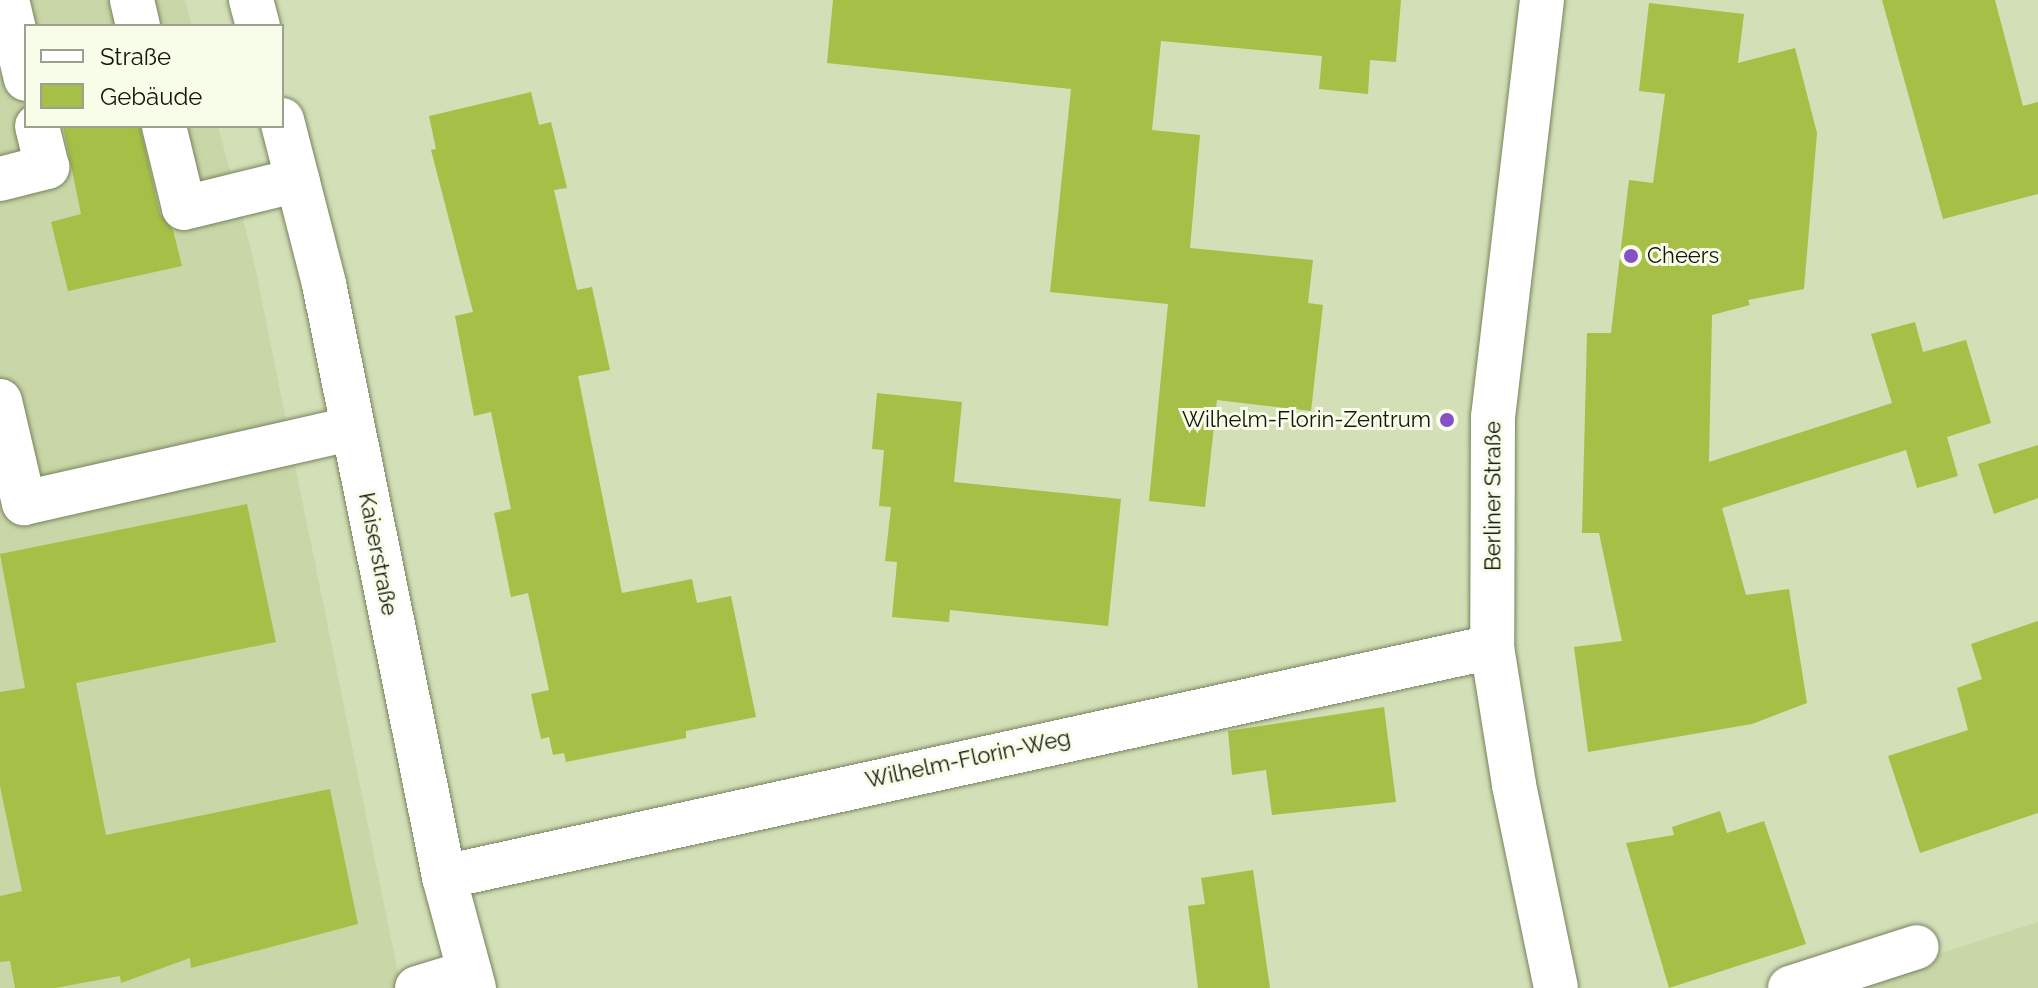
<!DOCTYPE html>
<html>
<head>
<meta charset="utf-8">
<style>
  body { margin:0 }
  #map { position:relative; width:2038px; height:988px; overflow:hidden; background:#d3dfb7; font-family:Raleway,sans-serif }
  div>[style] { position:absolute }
  .built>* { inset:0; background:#c9d6a7 }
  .building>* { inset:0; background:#a5bf47 }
  .roads { filter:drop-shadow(0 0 2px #78825e) drop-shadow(0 0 2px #78825e) }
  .minor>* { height:44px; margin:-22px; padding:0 22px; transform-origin:22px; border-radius:22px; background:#fff }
  .dots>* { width:22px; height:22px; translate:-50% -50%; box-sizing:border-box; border:4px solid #f7fde9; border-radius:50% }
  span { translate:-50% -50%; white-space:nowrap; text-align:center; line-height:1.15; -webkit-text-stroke:6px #f7fde9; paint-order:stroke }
  .poi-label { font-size:22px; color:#131608 }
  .left { translate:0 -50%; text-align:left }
  .right { translate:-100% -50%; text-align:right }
  .street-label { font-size:22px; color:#131608 }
  .legend { position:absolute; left:24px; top:24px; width:260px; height:104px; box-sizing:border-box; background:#f7fde9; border:2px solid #9ca18f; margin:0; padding:10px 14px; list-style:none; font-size:24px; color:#131608 }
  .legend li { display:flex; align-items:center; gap:16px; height:40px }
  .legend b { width:40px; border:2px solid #9ca18f }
</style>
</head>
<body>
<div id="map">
  <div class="built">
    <div style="clip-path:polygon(0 0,185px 0,192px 26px,26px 26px,26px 126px,218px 126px,253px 257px,401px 988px,0 988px)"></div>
    <div style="clip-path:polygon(2038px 922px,2038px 988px,1833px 988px)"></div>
  </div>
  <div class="building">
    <div style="clip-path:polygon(833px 0,1401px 0,1396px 62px,1370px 60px,1368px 94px,1319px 89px,1322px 56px,1161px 41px,1152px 130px,1200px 135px,1190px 248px,1313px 260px,1308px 303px,1323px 305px,1311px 411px,1217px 400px,1205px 507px,1149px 501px,1168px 304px,1050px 292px,1071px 89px,827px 63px)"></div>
    <div style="clip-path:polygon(1882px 0,1995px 0,2023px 106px,2038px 102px,2038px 194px,1943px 219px)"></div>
    <div style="clip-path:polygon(1649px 3px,1744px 14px,1738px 63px,1795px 48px,1817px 133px,1804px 289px,1748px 300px,1750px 305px,1712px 315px,1709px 462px,1892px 403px,1871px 334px,1915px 322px,1923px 352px,1966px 340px,1991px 423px,1947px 437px,1958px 476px,1917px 488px,1906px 450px,1722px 508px,1746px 595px,1789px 589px,1807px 703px,1752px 724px,1588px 752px,1574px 647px,1622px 641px,1599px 533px,1582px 533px,1587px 333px,1611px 333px,1629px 180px,1653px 183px,1665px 94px,1639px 91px)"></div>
    <div style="clip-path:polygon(531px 92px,539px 125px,551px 122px,567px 188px,554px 190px,577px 290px,592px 287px,610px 370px,578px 376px,622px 593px,692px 579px,697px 603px,731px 596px,756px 717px,686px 731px,686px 738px,566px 762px,564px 753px,553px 755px,549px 737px,541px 739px,531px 694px,549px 690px,528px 593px,511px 597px,494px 513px,511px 509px,491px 412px,474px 416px,455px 316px,473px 312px,431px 150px,436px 149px,429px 116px)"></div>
    <div style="clip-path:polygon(63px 126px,140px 126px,160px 214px,173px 230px,182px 266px,68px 291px,51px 222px,81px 214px)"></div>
    <div style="clip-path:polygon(877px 393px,962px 402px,954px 482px,1121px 499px,1108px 626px,950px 610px,949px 622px,892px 617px,897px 562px,885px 561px,891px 507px,879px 506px,884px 450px,872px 449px)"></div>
    <div style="clip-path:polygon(2038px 445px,2038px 498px,1994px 514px,1978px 464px)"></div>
    <div style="clip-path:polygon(247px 504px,276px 642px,76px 683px,106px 835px,330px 789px,358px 924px,191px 968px,190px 958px,121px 983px,120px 976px,55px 988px,15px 988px,10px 961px,0 962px,0 896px,22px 891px,0 786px,0 692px,25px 688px,0 554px)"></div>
    <div style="clip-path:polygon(2038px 621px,2038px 813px,1920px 853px,1888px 756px,1968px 730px,1957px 688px,1982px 679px,1971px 644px)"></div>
    <div style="clip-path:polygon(1384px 707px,1396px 802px,1272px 815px,1266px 770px,1232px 775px,1228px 731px)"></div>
    <div style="clip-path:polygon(1720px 811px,1727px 833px,1764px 821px,1806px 944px,1669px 988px,1626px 843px,1674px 835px,1672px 827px)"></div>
    <div style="clip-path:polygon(1253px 870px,1270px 988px,1198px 988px,1188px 906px,1205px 904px,1201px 878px)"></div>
  </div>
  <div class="roads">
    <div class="minor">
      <div style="left:7px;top:0;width:81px;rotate:76.5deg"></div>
      <div style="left:132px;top:0;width:27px;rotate:77deg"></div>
      <div style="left:251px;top:0;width:27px;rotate:75deg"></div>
      <div style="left:1542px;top:0;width:420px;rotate:96.7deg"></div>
      <div style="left:1493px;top:417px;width:230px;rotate:90.2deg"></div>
      <div style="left:1492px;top:647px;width:140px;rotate:80.9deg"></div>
      <div style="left:1514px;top:785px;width:207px;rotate:78.3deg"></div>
      <div style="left:282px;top:120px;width:169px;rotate:75.6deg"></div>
      <div style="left:324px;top:284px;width:605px;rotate:78.56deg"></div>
      <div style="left:444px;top:877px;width:115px;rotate:74.9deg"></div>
      <div style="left:164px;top:126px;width:84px;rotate:76.3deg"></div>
      <div style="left:184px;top:208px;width:117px;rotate:-13.8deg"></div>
      <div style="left:0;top:179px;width:49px;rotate:-14.3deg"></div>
      <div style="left:47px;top:167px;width:42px;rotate:-103.7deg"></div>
      <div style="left:0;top:401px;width:105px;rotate:76.8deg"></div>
      <div style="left:24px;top:503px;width:337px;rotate:-12.8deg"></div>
      <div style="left:444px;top:877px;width:1073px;rotate:-12.38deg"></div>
      <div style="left:417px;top:988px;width:55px;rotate:-16.8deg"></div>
      <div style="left:1790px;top:988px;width:133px;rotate:-17.9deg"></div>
    </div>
  </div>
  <div class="dots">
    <div style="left:1631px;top:256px;background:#8551c9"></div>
    <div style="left:1447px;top:420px;background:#8551c9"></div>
  </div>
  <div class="poi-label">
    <span class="left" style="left:1647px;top:256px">Cheers</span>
    <span class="right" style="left:1431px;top:420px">Wilhelm-Florin-Zentrum</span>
  </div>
  <div class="street-label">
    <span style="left:1493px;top:496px;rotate:-90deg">Berliner Straße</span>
    <span style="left:378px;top:554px;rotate:79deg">Kaiserstraße</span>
    <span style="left:968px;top:759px;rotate:-12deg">Wilhelm-Florin-Weg</span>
  </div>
  <ul class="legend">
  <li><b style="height:10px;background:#fff"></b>Straße</li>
  <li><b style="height:22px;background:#a5bf47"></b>Gebäude</li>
  </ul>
</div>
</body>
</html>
